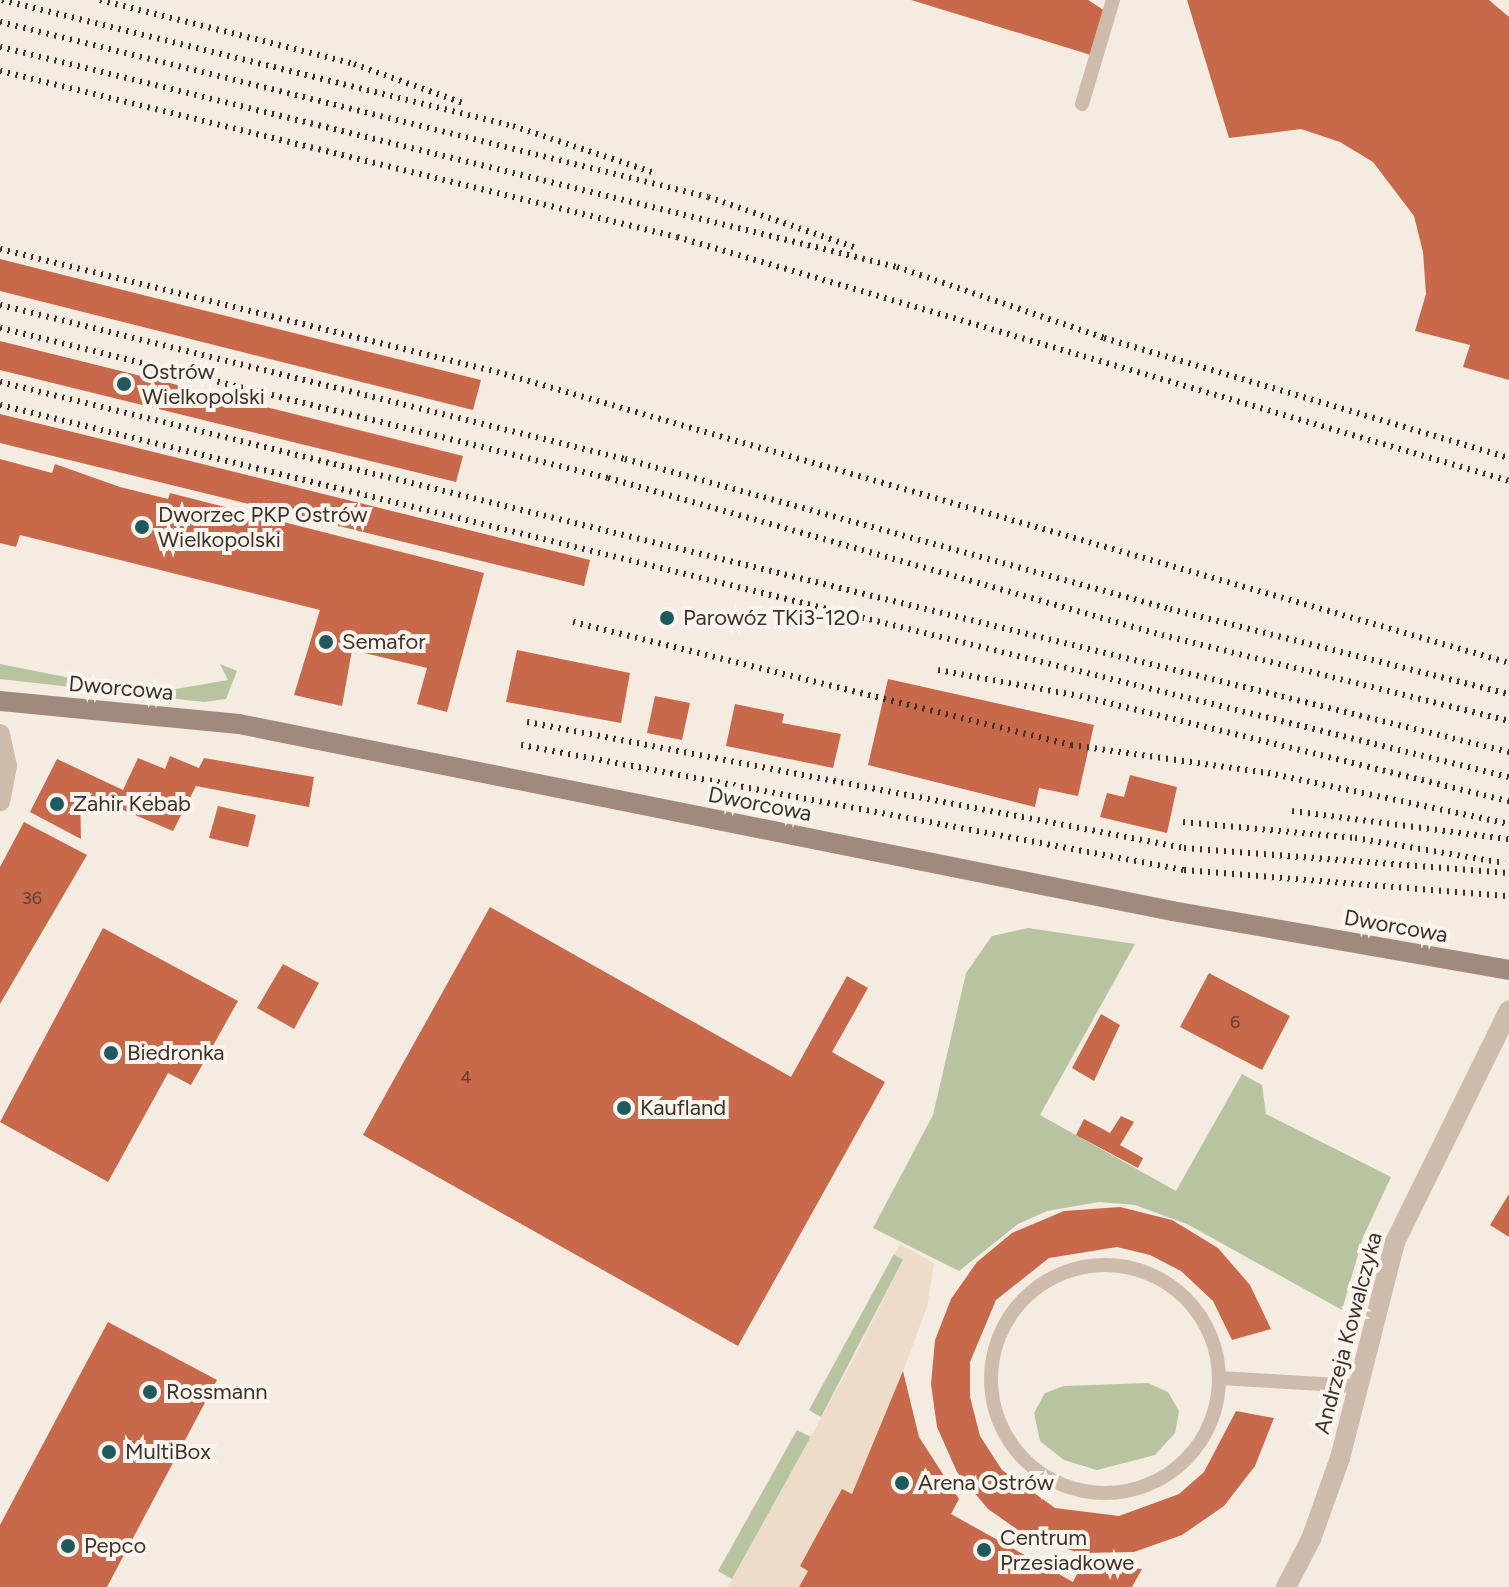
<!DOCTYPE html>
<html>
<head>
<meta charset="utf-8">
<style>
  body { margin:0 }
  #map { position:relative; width:1509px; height:1587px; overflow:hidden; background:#f4ebe1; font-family:Figtree,sans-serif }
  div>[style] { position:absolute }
  .green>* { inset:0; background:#b8c4a0 }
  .plaza>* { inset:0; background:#ecdcc8 }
  .building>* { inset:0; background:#c8694b }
  .service>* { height:14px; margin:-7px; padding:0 7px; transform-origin:7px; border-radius:7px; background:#cdbbac }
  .service>.ring { margin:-7px; padding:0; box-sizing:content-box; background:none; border:14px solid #cdbbac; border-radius:50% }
  .minor>* { height:20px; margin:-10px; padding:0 10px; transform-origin:10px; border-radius:10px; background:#cdbbac }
  .secondary>* { height:20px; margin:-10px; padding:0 10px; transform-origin:10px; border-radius:10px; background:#a18a7d }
  .rail>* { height:6px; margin-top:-3px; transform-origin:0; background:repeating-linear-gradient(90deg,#3b302b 0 2px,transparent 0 8px) }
  .dots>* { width:22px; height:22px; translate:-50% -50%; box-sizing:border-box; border:4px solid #fbf5ee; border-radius:50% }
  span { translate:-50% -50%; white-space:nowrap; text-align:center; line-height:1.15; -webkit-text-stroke:8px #fbf5ee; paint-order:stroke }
  .number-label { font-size:18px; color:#5e3e33 }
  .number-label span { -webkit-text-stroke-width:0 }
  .poi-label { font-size:22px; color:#3b302b }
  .left { translate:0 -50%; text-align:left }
  .street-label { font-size:22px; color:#3b302b }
</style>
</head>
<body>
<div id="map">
  <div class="green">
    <div style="clip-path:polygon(0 664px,121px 688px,176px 689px,228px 680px,220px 664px,237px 671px,226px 699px,204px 702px,0 679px)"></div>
    <div style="clip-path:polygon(1028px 928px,1135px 944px,1040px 1115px,1176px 1191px,1242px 1074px,1262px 1085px,1266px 1114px,1391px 1177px,1363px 1237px,1342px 1310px,1187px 1224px,1135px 1205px,1099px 1202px,1047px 1211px,1018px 1224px,959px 1271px,873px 1228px,933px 1115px,966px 973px,992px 936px)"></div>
    <div style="clip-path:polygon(894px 1254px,903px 1260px,821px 1417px,809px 1410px)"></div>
    <div style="clip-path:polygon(1148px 1383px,1168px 1392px,1179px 1411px,1175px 1433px,1155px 1455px,1097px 1470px,1064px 1460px,1040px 1441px,1034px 1413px,1045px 1393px,1064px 1386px)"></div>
    <div style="clip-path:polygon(797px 1430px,811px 1437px,732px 1579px,718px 1571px)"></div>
  </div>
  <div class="plaza">
    <div style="clip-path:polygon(900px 1244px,934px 1263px,927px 1307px,871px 1456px,852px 1494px,842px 1490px,800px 1566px,808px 1571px,799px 1587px,728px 1587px,853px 1360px,903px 1260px,894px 1254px)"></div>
  </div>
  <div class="building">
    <div style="clip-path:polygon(911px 0,1088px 0,1105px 11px,1091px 55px)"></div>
    <div style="clip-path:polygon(1187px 0,1489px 0,1509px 17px,1509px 380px,1463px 367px,1470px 345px,1415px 331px,1426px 294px,1423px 252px,1414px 216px,1373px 162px,1340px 142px,1301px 129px,1229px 138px)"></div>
    <div style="clip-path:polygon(0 259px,481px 380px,473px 410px,0 291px)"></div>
    <div style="clip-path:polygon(0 341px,463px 456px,456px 482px,0 370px)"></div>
    <div style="clip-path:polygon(0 414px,590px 560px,584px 586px,0 443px)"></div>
    <div style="clip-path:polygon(0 459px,52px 473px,55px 464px,120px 487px,168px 499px,170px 493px,484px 573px,447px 712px,417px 704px,427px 668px,352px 650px,342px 706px,294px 695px,320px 610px,20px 535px,16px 547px,0 543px)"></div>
    <div style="clip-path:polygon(517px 650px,630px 673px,621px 723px,506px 702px)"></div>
    <div style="clip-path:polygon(888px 679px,1094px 725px,1078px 796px,1039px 788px,1035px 807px,868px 765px)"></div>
    <div style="clip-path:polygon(655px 696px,690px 703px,682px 740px,647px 733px)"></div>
    <div style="clip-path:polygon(735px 704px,784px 714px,782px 723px,841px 734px,833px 768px,726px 746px)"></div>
    <div style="clip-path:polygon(170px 756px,199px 768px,204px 758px,314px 777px,309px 807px,196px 786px,173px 831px,80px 792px,81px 839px,30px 812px,57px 759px,123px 790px,138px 758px,165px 769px)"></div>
    <div style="clip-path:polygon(1130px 775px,1177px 787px,1167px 833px,1100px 817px,1107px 793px,1124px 797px)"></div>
    <div style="clip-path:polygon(218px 806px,256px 815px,248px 847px,209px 838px)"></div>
    <div style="clip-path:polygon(24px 822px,87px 855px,0 1004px,0 867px)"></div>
    <div style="clip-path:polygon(490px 907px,791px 1077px,847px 976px,868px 988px,832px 1052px,885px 1082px,738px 1346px,363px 1135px)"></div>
    <div style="clip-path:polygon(103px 928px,238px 1001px,191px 1085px,168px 1073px,108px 1182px,0 1122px)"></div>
    <div style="clip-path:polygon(283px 964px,319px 983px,294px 1029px,257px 1008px)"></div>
    <div style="clip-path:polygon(1209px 973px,1290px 1016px,1262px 1070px,1180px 1027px)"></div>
    <div style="clip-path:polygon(1101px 1014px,1120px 1025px,1094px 1081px,1072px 1068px)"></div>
    <div style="clip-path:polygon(1121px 1116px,1134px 1122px,1120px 1145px,1143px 1158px,1138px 1168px,1076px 1135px,1084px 1119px,1110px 1133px)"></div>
    <div style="clip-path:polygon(1509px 1194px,1509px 1237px,1490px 1225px)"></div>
    <div style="clip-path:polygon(1120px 1207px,1172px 1220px,1218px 1248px,1250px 1285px,1271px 1329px,1232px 1340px,1213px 1301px,1181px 1271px,1150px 1255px,1117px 1247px,1049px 1258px,996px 1300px,970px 1362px,970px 1397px,980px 1436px,1002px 1470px,1055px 1508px,1119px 1516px,1179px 1494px,1204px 1472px,1236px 1411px,1274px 1418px,1255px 1466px,1224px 1506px,1182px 1535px,1134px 1552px,1080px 1553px,1028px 1537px,988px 1509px,957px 1472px,937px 1427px,931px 1384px,935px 1340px,951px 1299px,977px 1262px,1012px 1233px,1064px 1211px)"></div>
    <div style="clip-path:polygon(108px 1322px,217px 1380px,107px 1587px,0 1587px,0 1525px)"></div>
    <div style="clip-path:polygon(903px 1371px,919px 1437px,959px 1499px,951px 1514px,1073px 1582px,1081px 1566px,1142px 1569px,1132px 1587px,799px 1587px,808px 1571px,800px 1566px,842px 1489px,852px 1494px)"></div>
  </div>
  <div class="service">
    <div style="left:1082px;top:104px;width:109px;rotate:-73.4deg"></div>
    <div class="ring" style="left:991px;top:1265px;width:214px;height:214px"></div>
    <div style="left:1219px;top:1378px;width:138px;rotate:3.3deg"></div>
  </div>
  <div class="minor">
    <div style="left:0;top:734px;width:33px;rotate:78deg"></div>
    <div style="left:7px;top:766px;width:36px;rotate:101deg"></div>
    <div style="left:1286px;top:1587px;width:54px;rotate:-62.5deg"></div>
    <div style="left:1311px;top:1539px;width:86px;rotate:-70.3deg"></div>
    <div style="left:1340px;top:1458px;width:223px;rotate:-75.7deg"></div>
    <div style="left:1395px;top:1242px;width:258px;rotate:-63.8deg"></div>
  </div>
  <div class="secondary">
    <div style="left:0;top:701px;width:240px;rotate:5.5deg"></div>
    <div style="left:239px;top:724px;width:952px;rotate:11.33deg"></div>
    <div style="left:1172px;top:911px;width:342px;rotate:9.9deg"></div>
  </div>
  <div class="rail">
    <div style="left:2px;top:0;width:526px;rotate:13.85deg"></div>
    <div style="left:513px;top:126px;width:150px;rotate:18.3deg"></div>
    <div style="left:100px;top:0;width:262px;rotate:14.1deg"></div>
    <div style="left:354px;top:64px;width:119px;rotate:19.7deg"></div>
    <div style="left:0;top:22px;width:729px;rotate:13.88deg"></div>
    <div style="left:708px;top:197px;width:154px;rotate:18.9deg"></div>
    <div style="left:0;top:47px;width:924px;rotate:13.78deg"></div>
    <div style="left:897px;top:267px;width:219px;rotate:18.9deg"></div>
    <div style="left:1104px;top:338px;width:422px;rotate:16.5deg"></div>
    <div style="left:0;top:71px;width:697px;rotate:13.78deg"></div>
    <div style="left:677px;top:237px;width:867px;rotate:16.34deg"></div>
    <div style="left:0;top:249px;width:512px;rotate:13.9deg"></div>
    <div style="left:497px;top:372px;width:1053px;rotate:16.04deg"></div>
    <div style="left:0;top:305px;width:644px;rotate:13.84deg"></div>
    <div style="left:625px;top:459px;width:565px;rotate:15.39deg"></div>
    <div style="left:1170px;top:609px;width:349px;rotate:14.1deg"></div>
    <div style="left:0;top:328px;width:626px;rotate:13.86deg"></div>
    <div style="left:608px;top:478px;width:576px;rotate:15.82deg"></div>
    <div style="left:1162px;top:635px;width:357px;rotate:13.9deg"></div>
    <div style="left:0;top:382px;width:1554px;rotate:13.78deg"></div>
    <div style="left:0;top:405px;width:1554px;rotate:13.85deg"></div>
    <div style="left:573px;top:622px;width:513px;rotate:13.87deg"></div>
    <div style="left:1071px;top:745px;width:199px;rotate:8.1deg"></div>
    <div style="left:1268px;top:773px;width:246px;rotate:11.9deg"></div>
    <div style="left:938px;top:670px;width:144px;rotate:10.4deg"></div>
    <div style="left:1080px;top:696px;width:442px;rotate:13.8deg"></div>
    <div style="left:527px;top:722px;width:669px;rotate:10.86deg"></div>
    <div style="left:1184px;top:848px;width:326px;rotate:4.4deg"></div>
    <div style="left:521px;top:745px;width:675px;rotate:10.68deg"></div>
    <div style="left:1184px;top:870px;width:326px;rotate:4.6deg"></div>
    <div style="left:1292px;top:811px;width:219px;rotate:7.4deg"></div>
    <div style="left:1183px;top:822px;width:173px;rotate:5.3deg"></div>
    <div style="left:1355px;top:838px;width:152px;rotate:9.5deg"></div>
  </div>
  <div class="dots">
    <div style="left:124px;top:384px;background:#1f5a5e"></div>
    <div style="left:142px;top:527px;background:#1f5a5e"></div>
    <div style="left:667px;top:618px;background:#1f5a5e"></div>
    <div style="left:326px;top:642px;background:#1f5a5e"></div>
    <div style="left:57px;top:804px;background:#1f5a5e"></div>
    <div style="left:111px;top:1053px;background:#1f5a5e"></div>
    <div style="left:624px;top:1108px;background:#1f5a5e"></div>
    <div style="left:150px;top:1392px;background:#1f5a5e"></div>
    <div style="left:109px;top:1452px;background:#1f5a5e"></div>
    <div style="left:902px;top:1483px;background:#1f5a5e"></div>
    <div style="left:68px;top:1546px;background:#1f5a5e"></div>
    <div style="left:984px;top:1550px;background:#1f5a5e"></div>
  </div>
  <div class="number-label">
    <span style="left:32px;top:898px">36</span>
    <span style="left:1235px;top:1022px">6</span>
    <span style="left:466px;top:1077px">4</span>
  </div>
  <div class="poi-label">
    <span class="left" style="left:142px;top:384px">Ostrów<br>Wielkopolski</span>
    <span class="left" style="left:158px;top:527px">Dworzec PKP Ostrów<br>Wielkopolski</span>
    <span class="left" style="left:683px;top:618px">Parowóz TKi3-120</span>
    <span class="left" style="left:342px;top:642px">Semafor</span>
    <span class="left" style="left:73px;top:804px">Zahir Kebab</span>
    <span class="left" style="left:127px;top:1053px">Biedronka</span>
    <span class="left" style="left:640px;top:1108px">Kaufland</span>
    <span class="left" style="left:166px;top:1392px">Rossmann</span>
    <span class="left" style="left:125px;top:1452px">MultiBox</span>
    <span class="left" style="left:918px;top:1483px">Arena Ostrów</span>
    <span class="left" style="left:1000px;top:1550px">Centrum<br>Przesiadkowe</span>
    <span class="left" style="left:84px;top:1546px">Pepco</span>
  </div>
  <div class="street-label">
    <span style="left:121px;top:688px;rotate:5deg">Dworcowa</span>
    <span style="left:760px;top:804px;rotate:11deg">Dworcowa</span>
    <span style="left:1396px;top:926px;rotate:10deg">Dworcowa</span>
    <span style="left:1348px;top:1333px;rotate:-75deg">Andrzeja Kowalczyka</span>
  </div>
</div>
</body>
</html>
